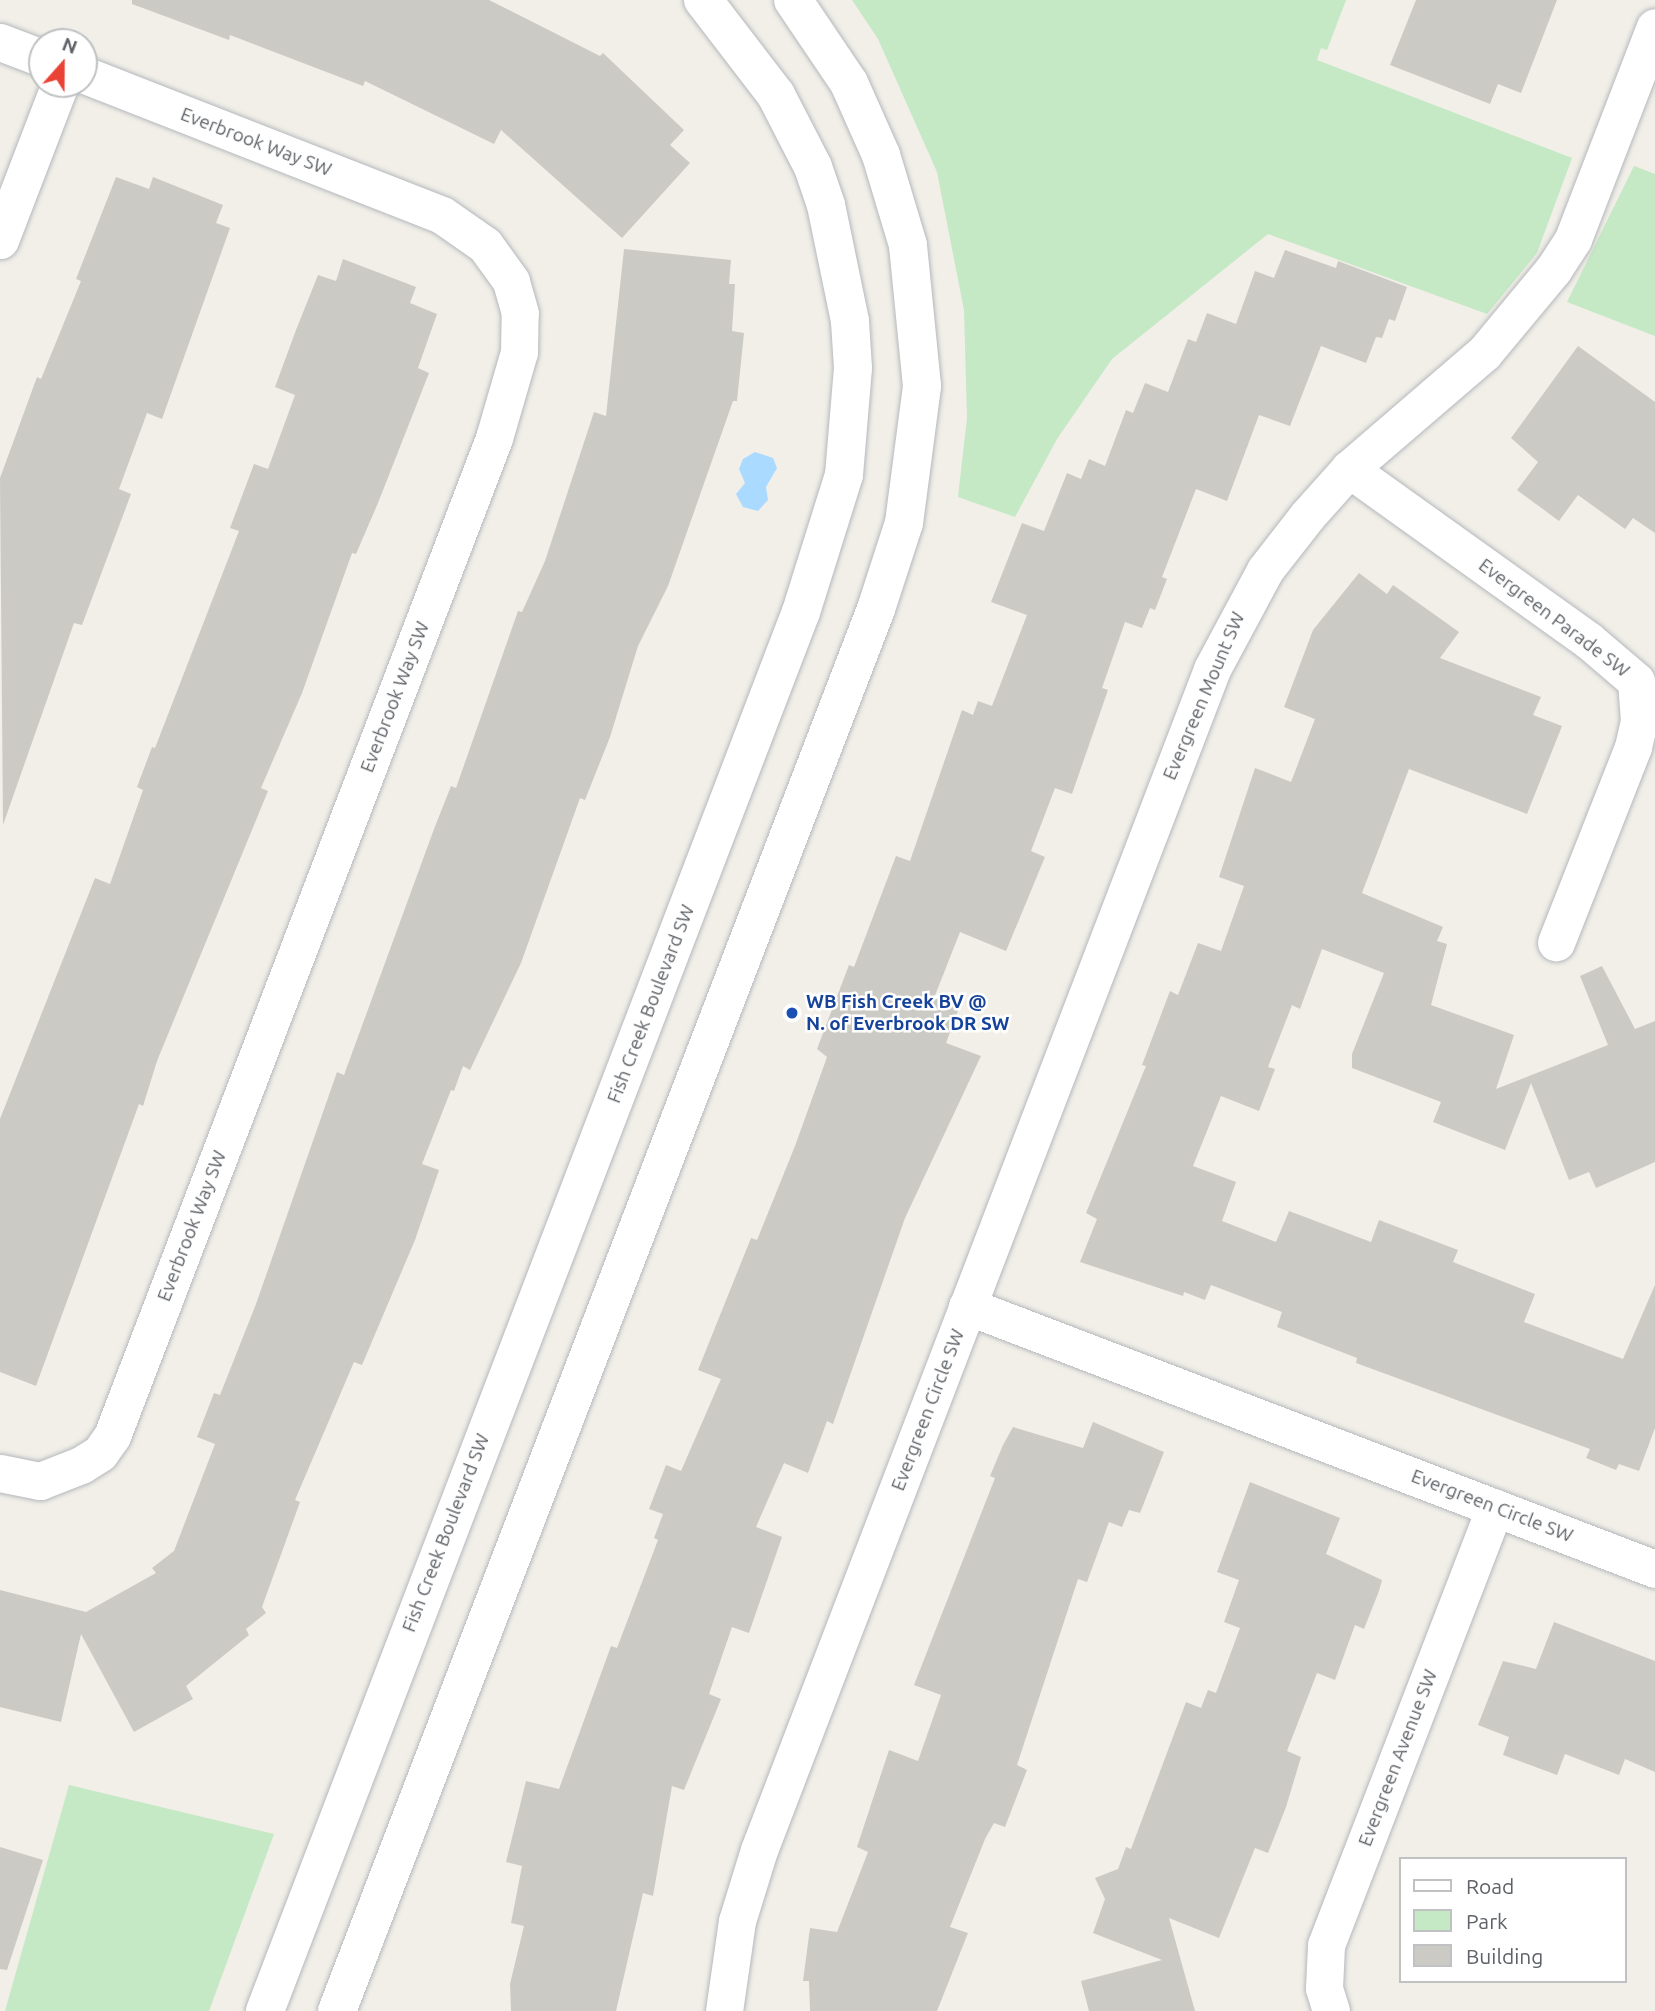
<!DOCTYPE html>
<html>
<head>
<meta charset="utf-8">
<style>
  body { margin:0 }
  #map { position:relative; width:1655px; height:2011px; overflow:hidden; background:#f1efe8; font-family:Ubuntu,sans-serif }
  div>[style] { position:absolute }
  .green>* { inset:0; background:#c5e8c5 }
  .water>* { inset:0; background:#aadaff }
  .building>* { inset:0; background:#cccac5 }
  .roads { filter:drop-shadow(0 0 2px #b5b8bc) drop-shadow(0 0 2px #b5b8bc) }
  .minor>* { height:37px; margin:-18.5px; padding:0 18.5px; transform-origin:18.5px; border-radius:18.5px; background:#fff }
  .secondary>* { height:38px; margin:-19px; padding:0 19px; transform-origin:19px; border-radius:19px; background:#fff }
  .dots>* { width:19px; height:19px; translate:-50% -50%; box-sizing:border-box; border:4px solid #fff; border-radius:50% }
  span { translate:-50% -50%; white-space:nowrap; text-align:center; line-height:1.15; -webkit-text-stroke:5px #fff; paint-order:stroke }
  .street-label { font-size:19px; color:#5f6368 }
  .transit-label { font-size:19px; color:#164399; font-weight:700 }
  .left { translate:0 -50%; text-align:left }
  .legend { position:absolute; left:1399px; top:1857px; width:228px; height:126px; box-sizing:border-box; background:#fff; border:2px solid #bfc1c3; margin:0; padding:9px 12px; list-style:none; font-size:21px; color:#5f6368 }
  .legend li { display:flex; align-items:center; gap:14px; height:35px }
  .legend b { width:35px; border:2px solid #bfc1c3 }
  .north { position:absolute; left:28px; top:28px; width:70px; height:70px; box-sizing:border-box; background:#fff; border:2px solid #bfc1c3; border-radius:50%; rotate:21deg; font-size:19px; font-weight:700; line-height:28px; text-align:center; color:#5f6368 }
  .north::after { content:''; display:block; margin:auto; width:24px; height:32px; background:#ea4335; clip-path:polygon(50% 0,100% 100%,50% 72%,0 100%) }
</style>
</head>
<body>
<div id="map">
  <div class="green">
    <div style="clip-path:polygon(852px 0,1346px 0,1327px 50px,1321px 48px,1317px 60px,1572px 158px,1537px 253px,1487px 314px,1268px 234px,1112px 359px,1057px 439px,1015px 517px,958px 497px,967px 418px,964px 310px,937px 172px,878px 39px)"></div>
    <div style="clip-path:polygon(1634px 166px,1655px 174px,1655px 336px,1567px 302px)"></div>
    <div style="clip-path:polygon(69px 1785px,274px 1834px,209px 2011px,5px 2011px)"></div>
  </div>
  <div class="water">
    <div style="clip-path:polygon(755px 452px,773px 458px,777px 468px,766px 487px,768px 500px,758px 511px,743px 507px,736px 494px,745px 483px,739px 469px,743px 459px)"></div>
  </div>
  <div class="building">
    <div style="clip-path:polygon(132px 0,489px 0,600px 56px,603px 53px,684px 130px,670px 145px,690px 163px,622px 238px,501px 130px,494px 144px,365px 81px,363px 86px,230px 35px,229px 40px,132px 4px)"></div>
    <div style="clip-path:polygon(1416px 0,1557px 0,1521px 93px,1498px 84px,1490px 104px,1390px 65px)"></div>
    <div style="clip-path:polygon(116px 177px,149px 189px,153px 177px,223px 205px,216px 223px,230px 228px,162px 419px,147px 413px,119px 489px,131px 494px,82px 625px,74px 623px,3px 825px,0 478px,37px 377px,41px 379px,81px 281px,76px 279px)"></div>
    <div style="clip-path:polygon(624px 249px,731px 260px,729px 284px,735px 284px,732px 331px,744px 333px,737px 401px,733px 401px,668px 586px,638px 646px,610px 737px,585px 800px,580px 798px,521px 963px,470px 1070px,463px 1066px,454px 1091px,451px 1090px,422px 1164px,439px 1170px,415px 1240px,362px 1365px,354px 1362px,295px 1500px,300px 1502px,262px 1607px,266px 1613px,246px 1629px,249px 1635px,186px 1686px,193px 1699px,134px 1732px,81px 1634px,61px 1722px,0 1707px,0 1590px,86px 1612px,156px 1573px,152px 1568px,174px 1551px,215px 1444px,197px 1437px,214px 1393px,220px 1395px,256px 1304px,337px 1072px,344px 1075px,434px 829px,451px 786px,456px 788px,518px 611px,522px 612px,545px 561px,594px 412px,606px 416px)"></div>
    <div style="clip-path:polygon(1285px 250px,1336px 268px,1338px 261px,1407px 287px,1395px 321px,1389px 319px,1382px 338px,1376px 337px,1366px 363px,1321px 346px,1290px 426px,1259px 415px,1227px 501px,1196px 489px,1162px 577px,1167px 579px,1155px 610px,1150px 608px,1142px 628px,1125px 622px,1102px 688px,1108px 690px,1072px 794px,1055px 788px,1031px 851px,1045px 857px,1006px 951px,960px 932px,934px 998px,959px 1008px,946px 1043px,981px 1056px,905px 1218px,833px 1424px,827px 1421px,808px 1473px,784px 1463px,756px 1527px,782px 1537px,749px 1633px,732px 1627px,709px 1694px,721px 1699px,684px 1790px,672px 1786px,653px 1896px,643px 1893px,616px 2011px,511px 2011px,510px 1984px,524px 1926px,511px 1923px,522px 1866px,506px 1862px,526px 1781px,559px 1789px,611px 1646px,617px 1648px,658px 1540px,654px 1538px,663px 1514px,649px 1509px,666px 1465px,681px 1471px,721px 1379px,698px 1370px,751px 1238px,757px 1240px,795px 1146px,827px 1057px,817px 1049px,849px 965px,854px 967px,896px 856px,910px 861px,962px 710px,973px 715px,978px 701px,992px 706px,1027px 615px,991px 602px,1022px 523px,1044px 531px,1067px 473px,1081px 479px,1089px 459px,1105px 466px,1126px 410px,1133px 413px,1145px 383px,1168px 392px,1188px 339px,1196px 342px,1207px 313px,1236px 324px,1255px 271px,1274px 278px)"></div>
    <div style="clip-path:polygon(343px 259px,416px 287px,410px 303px,437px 314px,418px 368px,429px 373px,378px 503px,356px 554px,352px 553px,302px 693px,261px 788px,268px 791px,157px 1061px,143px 1106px,139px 1104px,36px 1386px,0 1372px,0 1119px,95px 878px,110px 884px,143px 790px,137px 787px,152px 747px,155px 748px,239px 531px,230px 528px,254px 464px,268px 469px,295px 395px,275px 387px,296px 330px,318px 275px,336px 281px)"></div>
    <div style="clip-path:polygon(1578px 346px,1655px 402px,1655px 533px,1633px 518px,1625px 529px,1578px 495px,1559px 521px,1517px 490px,1538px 462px,1511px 438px)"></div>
    <div style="clip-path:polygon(1359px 573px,1387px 594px,1393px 585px,1459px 632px,1440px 658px,1541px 697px,1533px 715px,1562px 726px,1527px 814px,1409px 769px,1362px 893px,1443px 927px,1437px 941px,1447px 944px,1431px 1005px,1514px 1035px,1496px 1089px,1608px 1045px,1580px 976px,1602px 966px,1635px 1029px,1655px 1021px,1655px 1162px,1596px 1188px,1589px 1172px,1569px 1180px,1531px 1083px,1505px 1150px,1433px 1122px,1441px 1102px,1352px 1068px,1352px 1054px,1384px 973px,1322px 949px,1300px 1009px,1292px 1005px,1268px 1067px,1275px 1069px,1259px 1111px,1221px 1096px,1193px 1166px,1236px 1182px,1222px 1221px,1276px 1242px,1289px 1211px,1371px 1242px,1379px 1220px,1458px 1250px,1453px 1262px,1535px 1294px,1524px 1322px,1623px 1359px,1655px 1285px,1655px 1428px,1639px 1471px,1619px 1464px,1616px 1470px,1586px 1458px,1590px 1449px,1356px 1363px,1357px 1358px,1277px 1327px,1282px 1312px,1211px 1285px,1205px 1300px,1184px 1292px,1183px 1296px,1080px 1262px,1097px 1219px,1086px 1213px,1146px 1066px,1142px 1065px,1170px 991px,1178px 995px,1198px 943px,1221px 951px,1244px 886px,1219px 877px,1255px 768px,1291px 782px,1315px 719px,1284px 707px,1313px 630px)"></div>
    <div style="clip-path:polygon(1093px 1422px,1164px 1452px,1140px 1513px,1129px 1510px,1122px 1527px,1109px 1522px,1087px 1582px,1078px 1579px,1017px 1765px,1027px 1770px,1005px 1827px,994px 1823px,985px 1839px,950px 1927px,968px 1933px,937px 2011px,810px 2011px,809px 1981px,803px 1981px,810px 1928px,837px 1932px,868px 1852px,857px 1847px,889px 1750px,918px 1761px,941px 1695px,914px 1685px,995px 1478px,990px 1476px,1003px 1445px,1013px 1427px,1083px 1448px)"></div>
    <div style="clip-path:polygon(1250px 1482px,1340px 1518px,1326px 1554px,1382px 1580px,1379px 1591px,1364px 1629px,1355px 1625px,1335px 1680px,1317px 1673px,1287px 1751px,1301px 1757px,1286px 1807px,1268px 1853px,1255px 1848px,1219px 1938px,1169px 1918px,1195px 2011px,1089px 2011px,1081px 1981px,1162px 1960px,1093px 1933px,1105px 1899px,1095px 1878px,1118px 1869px,1126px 1847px,1131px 1849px,1186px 1702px,1201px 1708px,1208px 1690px,1216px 1693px,1240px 1628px,1224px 1622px,1239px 1580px,1217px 1572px)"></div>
    <div style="clip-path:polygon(1554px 1622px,1655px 1661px,1655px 1772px,1625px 1759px,1619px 1775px,1565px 1754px,1557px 1775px,1503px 1755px,1509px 1737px,1478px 1725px,1503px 1661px,1536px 1669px)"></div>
    <div style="clip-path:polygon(0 1847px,43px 1860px,7px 1970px,0 1969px)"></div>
  </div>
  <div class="roads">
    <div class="minor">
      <div style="left:0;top:42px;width:45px;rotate:20.9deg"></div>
      <div style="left:0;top:240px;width:167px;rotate:-69deg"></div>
      <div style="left:1349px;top:469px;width:294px;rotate:35.6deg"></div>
      <div style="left:1588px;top:640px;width:63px;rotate:40.5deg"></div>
      <div style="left:1636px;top:681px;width:40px;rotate:85.7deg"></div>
      <div style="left:1639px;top:721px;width:27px;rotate:103deg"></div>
      <div style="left:1633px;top:747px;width:210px;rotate:111.5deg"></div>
      <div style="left:967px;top:1306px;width:737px;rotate:20.92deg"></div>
      <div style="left:0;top:1473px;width:41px;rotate:11.3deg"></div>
      <div style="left:40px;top:1481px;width:44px;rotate:-21.3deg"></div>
      <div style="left:81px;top:1465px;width:22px;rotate:-32deg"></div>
      <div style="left:100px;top:1453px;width:21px;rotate:-55deg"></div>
      <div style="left:112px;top:1436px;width:1069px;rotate:-69.05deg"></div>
      <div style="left:494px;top:438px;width:90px;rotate:-73.8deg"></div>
      <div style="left:519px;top:352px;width:39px;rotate:-89deg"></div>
      <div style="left:520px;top:313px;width:33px;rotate:-106deg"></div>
      <div style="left:511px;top:281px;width:44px;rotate:-125.8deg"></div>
      <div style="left:485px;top:245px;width:52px;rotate:-145.1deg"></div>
      <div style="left:442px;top:215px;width:384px;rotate:-158.6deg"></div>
      <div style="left:724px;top:2011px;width:91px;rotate:-81.8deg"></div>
      <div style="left:737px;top:1921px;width:74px;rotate:-72.8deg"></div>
      <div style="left:759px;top:1850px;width:1265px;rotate:-69.01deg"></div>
      <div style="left:1212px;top:669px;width:112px;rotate:-61.8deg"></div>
      <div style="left:1265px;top:570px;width:68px;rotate:-52.1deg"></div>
      <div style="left:1307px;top:516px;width:63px;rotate:-48.2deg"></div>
      <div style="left:1349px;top:469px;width:178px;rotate:-40.7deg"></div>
      <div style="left:1484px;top:353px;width:108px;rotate:-50.3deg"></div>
      <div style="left:1553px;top:270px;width:37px;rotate:-57deg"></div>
      <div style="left:1573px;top:239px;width:227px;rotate:-68.9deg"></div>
      <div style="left:1331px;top:2011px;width:24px;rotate:-107deg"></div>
      <div style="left:1324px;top:1988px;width:43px;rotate:-87.3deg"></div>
      <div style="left:1326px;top:1945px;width:469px;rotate:-68.9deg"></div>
    </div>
    <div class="secondary">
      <div style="left:265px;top:2011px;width:1498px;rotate:-69.04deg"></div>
      <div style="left:801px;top:612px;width:144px;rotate:-72.6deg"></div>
      <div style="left:844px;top:475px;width:107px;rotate:-85.2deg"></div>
      <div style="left:853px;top:368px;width:47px;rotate:-93.7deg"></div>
      <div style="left:850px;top:321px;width:118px;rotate:-101.7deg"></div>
      <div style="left:826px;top:205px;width:40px;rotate:-108.9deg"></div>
      <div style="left:813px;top:167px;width:81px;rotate:-117.2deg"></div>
      <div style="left:776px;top:95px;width:120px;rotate:-127.5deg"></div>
      <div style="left:337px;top:2011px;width:1502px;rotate:-68.97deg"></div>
      <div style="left:876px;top:609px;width:90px;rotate:-72deg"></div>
      <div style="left:904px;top:523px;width:138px;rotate:-82.5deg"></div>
      <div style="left:922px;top:386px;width:142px;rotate:-95.7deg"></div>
      <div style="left:908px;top:245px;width:94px;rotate:-106.7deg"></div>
      <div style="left:881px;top:155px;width:79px;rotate:-114deg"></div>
      <div style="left:849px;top:83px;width:100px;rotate:-124deg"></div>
    </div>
  </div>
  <div class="dots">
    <div style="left:792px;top:1013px;background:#1a4fb4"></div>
  </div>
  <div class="street-label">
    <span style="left:256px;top:142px;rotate:21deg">Everbrook Way SW</span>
    <span style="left:1554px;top:618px;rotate:37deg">Evergreen Parade SW</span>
    <span style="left:1204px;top:696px;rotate:-67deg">Evergreen Mount SW</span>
    <span style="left:395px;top:697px;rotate:-69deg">Everbrook Way SW</span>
    <span style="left:651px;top:1004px;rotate:-69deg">Fish Creek Boulevard SW</span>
    <span style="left:192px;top:1226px;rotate:-69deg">Everbrook Way SW</span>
    <span style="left:928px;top:1410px;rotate:-69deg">Evergreen Circle SW</span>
    <span style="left:1492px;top:1506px;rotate:21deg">Evergreen Circle SW</span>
    <span style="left:446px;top:1533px;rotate:-69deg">Fish Creek Boulevard SW</span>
    <span style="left:1398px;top:1758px;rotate:-69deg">Evergreen Avenue SW</span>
  </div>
  <div class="transit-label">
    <span class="left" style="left:806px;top:1013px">WB Fish Creek BV @<br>N. of Everbrook DR SW</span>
  </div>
  <ul class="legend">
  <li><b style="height:9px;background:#fff"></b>Road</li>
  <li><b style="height:19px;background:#c5e8c5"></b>Park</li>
  <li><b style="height:19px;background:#cccac5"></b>Building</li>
  </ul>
  <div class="north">N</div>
</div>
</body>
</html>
